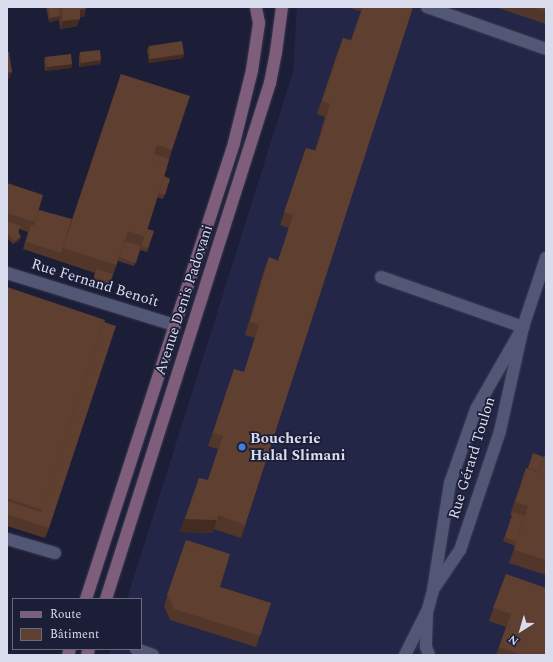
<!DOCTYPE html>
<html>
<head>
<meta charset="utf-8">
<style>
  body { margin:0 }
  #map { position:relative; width:553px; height:662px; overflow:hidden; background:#1c1e38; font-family:Spectral,serif }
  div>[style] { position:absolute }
  .built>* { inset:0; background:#242647 }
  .roads { filter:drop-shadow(0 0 1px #393a50) drop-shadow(0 0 1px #393a50) }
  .street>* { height:12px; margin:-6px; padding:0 6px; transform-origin:6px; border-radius:6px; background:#535776 }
  .secondary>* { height:12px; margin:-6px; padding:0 6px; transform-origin:6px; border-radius:6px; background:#7f5e7b }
  .wall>* { inset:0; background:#513629 }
  .shaded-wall>* { inset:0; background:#422c22 }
  .building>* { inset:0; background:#5e3f30 }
  .dots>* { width:11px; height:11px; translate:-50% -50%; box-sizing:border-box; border:2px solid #1c1e38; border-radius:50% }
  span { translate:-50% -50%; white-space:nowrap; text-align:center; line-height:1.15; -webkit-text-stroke:3.5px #1c1e38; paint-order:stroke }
  .street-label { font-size:15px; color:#d9dced }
  .poi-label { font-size:15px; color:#d9dced; font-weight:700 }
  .left { translate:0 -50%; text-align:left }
  .frame { position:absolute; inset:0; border:8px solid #d9dced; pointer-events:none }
  .legend { position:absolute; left:12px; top:598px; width:130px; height:52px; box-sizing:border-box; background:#1c1e38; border:1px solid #686a80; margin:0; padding:5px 7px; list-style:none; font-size:12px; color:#d9dced }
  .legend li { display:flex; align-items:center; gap:8px; height:20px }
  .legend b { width:20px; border:1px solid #686a80 }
  .north { position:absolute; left:501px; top:610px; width:40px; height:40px; -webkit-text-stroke:3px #1c1e38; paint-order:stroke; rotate:217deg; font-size:11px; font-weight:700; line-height:16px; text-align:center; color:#d9dced }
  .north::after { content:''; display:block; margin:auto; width:14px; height:18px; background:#d9dced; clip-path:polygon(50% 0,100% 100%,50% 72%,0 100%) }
</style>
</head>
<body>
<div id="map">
  <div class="built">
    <div style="clip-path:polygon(297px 7px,546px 7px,546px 655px,109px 655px,111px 649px,141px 649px,141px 599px,127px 599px,293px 72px)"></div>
  </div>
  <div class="roads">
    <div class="street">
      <div style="left:427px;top:7px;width:126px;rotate:19.4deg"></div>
      <div style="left:7px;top:273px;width:175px;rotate:17.3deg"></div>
      <div style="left:381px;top:277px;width:151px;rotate:19.4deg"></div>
      <div style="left:7px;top:539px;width:50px;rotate:16.3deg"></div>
      <div style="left:435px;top:587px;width:45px;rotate:-56deg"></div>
      <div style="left:460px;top:550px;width:126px;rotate:-71.4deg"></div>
      <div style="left:500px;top:431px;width:107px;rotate:-77.5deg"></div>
      <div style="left:523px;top:327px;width:73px;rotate:-71.6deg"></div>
      <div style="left:427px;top:613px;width:34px;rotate:92deg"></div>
      <div style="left:426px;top:647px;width:9px;rotate:69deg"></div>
      <div style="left:136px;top:649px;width:18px;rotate:19deg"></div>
      <div style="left:405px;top:655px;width:51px;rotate:-63.4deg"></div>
      <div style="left:428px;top:609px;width:20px;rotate:-75deg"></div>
      <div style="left:433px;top:590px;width:108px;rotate:-81deg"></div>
      <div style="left:450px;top:483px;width:78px;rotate:-70.6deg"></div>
      <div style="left:476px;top:409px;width:95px;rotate:-60.2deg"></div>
    </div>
    <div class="secondary">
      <div style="left:86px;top:599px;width:479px;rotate:-72deg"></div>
      <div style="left:234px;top:143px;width:75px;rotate:-76.1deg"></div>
      <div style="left:252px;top:70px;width:48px;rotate:-81.5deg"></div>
      <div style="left:259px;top:23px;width:16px;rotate:-101deg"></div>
      <div style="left:106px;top:599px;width:541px;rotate:-72.37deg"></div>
      <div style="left:270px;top:83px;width:32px;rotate:-79deg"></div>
      <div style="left:276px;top:52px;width:45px;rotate:-82.4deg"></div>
      <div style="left:68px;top:655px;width:6px;rotate:-72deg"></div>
      <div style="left:87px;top:655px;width:6px;rotate:-72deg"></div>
    </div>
  </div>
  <div class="wall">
    <div style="clip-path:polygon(46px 7px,86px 7px,86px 9px,84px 17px,80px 17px,77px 26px,60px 29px,59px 19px,59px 20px,49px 22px)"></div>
    <div style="clip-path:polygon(353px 7px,413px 7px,241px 538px,214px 529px,212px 533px,180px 532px,199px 478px,208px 480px,218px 449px,208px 446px,234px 369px,244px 372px,255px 338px,245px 335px,264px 270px,269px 257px,278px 261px,289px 228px,280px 225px,306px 148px,315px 150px,325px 117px,317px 114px,338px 51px,343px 38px,351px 40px,361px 11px,352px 9px)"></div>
    <div style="clip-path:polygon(495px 7px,546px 7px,546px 24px)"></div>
    <div style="clip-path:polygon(149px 46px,184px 54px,183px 58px,149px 63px,147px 50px)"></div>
    <div style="clip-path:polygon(80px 52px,101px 60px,100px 64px,79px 67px,79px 56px)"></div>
    <div style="clip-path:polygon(45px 57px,72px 64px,71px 68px,45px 71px,44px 61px)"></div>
    <div style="clip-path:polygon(121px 74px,172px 150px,164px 176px,170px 179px,163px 199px,157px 197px,147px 229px,154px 231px,147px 252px,140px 250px,134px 266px,118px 261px,109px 286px,93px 281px,95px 273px,23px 249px,28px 232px,19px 229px,19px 241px,13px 244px,7px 238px,7px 183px,67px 234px)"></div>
    <div style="clip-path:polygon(7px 287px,49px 528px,45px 538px,7px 526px)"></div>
    <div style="clip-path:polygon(546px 452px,546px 575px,509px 563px,515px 546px,503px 541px,512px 516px,510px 515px,526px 468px,528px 468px,544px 457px)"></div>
    <div style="clip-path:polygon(182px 551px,220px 587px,271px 603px,256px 647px,170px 620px,164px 606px)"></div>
    <div style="clip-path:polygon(506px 574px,546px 655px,496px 655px,506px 627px,489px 621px)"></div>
  </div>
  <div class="shaded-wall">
    <div style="clip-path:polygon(86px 9px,84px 17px,77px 18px,80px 10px)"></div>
    <div style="clip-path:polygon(60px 16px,59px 20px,49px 22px,50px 18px)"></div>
    <div style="clip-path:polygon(80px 19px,77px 26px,60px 29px,63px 21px)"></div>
    <div style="clip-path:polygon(184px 54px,183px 58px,149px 63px,150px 59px)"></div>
    <div style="clip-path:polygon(101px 60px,100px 64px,79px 67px,81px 63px)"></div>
    <div style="clip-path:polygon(72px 64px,71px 68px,45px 71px,47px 67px)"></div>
    <div style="clip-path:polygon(12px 72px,9px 79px,7px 80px,7px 73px)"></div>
    <div style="clip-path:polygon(21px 237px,19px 241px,13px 244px,15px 241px)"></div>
    <div style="clip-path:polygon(185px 519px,217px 520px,212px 533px,180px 532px)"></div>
  </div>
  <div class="building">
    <div style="clip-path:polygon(48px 7px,59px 7px,60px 16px,50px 18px)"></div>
    <div style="clip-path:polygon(61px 7px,86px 7px,86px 9px,80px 10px,80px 19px,63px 21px)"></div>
    <div style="clip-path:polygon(363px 7px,413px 7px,245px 525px,218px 515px,217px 520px,185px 519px,199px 478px,208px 480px,223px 436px,213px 433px,234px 369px,244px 372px,259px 325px,250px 322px,269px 257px,278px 261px,293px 215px,284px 212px,306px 148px,316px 151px,330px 104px,322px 101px,343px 38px,351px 41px)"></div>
    <div style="clip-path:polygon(531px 7px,546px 7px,546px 12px)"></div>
    <div style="clip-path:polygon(182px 41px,184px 54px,150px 59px,149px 46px)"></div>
    <div style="clip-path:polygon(100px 50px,101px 60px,81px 63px,80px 52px)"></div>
    <div style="clip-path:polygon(7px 52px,9px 52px,12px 72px,7px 73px)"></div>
    <div style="clip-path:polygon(71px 54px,72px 64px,47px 67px,45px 57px)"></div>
    <div style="clip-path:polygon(121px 74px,190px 96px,172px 150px,157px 145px,152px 161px,167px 167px,145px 237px,128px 231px,116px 265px,63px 248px)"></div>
    <div style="clip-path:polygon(154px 154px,169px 159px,167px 167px,152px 161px)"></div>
    <div style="clip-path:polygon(164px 176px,170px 179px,165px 195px,159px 193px)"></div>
    <div style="clip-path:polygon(7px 183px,43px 195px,35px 222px,7px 213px)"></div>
    <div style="clip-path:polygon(39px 210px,72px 219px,61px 253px,26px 242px,31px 225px,34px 225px)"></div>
    <div style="clip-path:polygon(7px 221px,21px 226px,18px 231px,21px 237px,15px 241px,7px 233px)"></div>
    <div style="clip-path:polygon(147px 229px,154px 231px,148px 248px,141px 246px)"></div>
    <div style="clip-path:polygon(125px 241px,141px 246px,136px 263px,119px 257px)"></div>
    <div style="clip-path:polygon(96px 269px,113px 274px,110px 282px,94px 277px)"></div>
    <div style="clip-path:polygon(7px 287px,105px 320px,42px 510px,7px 498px)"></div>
    <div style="clip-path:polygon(104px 322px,116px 326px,49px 528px,7px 514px,7px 501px,41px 512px)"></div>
    <div style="clip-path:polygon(546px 452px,546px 560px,514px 550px,528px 506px,515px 502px,521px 484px,526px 468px,539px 473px)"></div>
    <div style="clip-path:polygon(533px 453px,544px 457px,539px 472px,528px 468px)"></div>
    <div style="clip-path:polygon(513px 512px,525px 516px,516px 542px,505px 537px)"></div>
    <div style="clip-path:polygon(186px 540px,230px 554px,220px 587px,271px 603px,260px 636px,174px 609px,167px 595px)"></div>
    <div style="clip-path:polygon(506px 574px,546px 588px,546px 655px,522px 655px,499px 647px,511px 614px,493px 608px)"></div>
  </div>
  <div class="dots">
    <div style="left:242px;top:447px;background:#3f7fe0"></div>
  </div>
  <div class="street-label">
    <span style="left:95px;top:283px;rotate:17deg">Rue Fernand Benoît</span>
    <span style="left:184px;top:300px;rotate:-72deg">Avenue Denis Padovani</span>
    <span style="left:472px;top:458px;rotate:-73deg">Rue Gérard Toulon</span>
  </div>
  <div class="poi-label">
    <span class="left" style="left:250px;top:447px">Boucherie<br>Halal Slimani</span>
  </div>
  <div class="frame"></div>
  <ul class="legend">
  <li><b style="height:5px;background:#7f5e7b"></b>Route</li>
  <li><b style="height:11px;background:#5e3f30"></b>Bâtiment</li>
  </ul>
  <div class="north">N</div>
</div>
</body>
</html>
